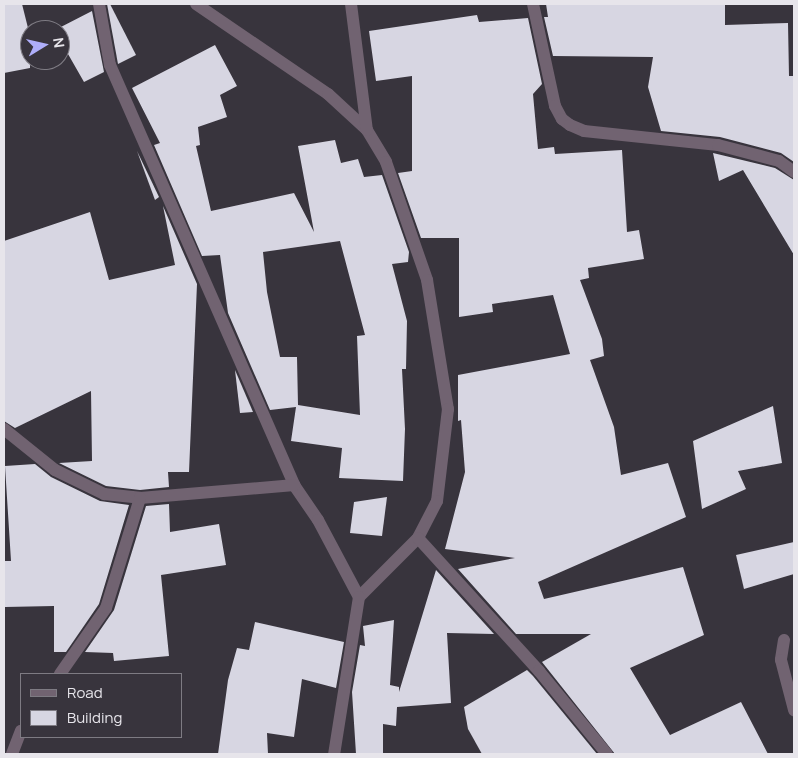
<!DOCTYPE html>
<html>
<head>
<meta charset="utf-8">
<style>
  body { margin:0 }
  #map { position:relative; width:798px; height:758px; overflow:hidden; background:#38343d; font-family:Manrope,sans-serif }
  div>[style] { position:absolute }
  .building>* { inset:0; background:#d7d6e2 }
  .minor>* { height:12px; margin:-6px; padding:0 6px; transform-origin:6px; border-radius:6px; background:#716371 }
  span { translate:-50% -50%; white-space:nowrap; text-align:center; line-height:1.15; -webkit-text-stroke:5px #38343d; paint-order:stroke }
  .frame { position:absolute; inset:0; border:5px solid #e7e5eb; pointer-events:none }
  .legend { position:absolute; left:20px; top:673px; width:162px; height:65px; box-sizing:border-box; background:#38343d; border:1px solid #7e7b83; margin:0; padding:6px 9px; list-style:none; font-size:15px; color:#e7e5eb }
  .legend li { display:flex; align-items:center; gap:10px; height:25px }
  .legend b { width:25px; border:1px solid #7e7b83 }
  .north { position:absolute; left:20px; top:20px; width:50px; height:50px; box-sizing:border-box; background:#38343d; border:1px solid #7e7b83; border-radius:50%; rotate:81deg; font-size:14px; font-weight:700; line-height:20px; text-align:center; color:#e7e5eb }
  .north::after { content:''; display:block; margin:auto; width:18px; height:22px; background:#afaefa; clip-path:polygon(50% 0,100% 100%,50% 72%,0 100%) }
</style>
</head>
<body>
<div id="map">
  <div class="building">
    <div style="clip-path:polygon(4px 4px,22px 4px,30px 36px,30px 68px,4px 73px)"></div>
    <div style="clip-path:polygon(107px 4px,110px 4px,136px 55px,118px 64px)"></div>
    <div style="clip-path:polygon(546px 4px,725px 4px,725px 25px,788px 23px,789px 76px,794px 76px,794px 162px,781px 153px,720px 137px,661px 131px,648px 87px,653px 57px,553px 56px,544px 17px,548px 17px)"></div>
    <div style="clip-path:polygon(92px 11px,104px 72px,84px 82px,60px 40px,60px 30px,55px 30px)"></div>
    <div style="clip-path:polygon(477px 15px,479px 22px,528px 18px,542px 84px,533px 94px,538px 149px,554px 147px,555px 154px,622px 150px,627px 232px,639px 230px,644px 259px,588px 268px,589px 278px,580px 280px,602px 339px,604px 356px,590px 360px,614px 427px,621px 475px,668px 463px,686px 517px,538px 582px,544px 599px,683px 567px,704px 635px,630px 668px,670px 735px,741px 702px,768px 754px,615px 754px,542px 662px,591px 634px,516px 634px,458px 569px,515px 558px,445px 549px,465px 472px,461px 420px,458px 421px,458px 375px,570px 354px,553px 295px,492px 304px,493px 312px,459px 317px,459px 238px,421px 238px,398px 173px,412px 171px,412px 76px,376px 81px,369px 31px)"></div>
    <div style="clip-path:polygon(evenodd,215px 45px,237px 86px,220px 95px,227px 117px,198px 127px,200px 145px,196px 146px,211px 211px,294px 193px,314px 232px,298px 146px,335px 140px,341px 163px,358px 159px,364px 177px,382px 175px,409px 252px,408px 262px,392px 264px,407px 321px,406px 369px,402px 369px,405px 429px,403px 481px,339px 478px,342px 448px,291px 441px,296px 407px,270px 410px,228px 313px,220px 255px,202px 256px,154px 145px,160px 143px,132px 88px,215px 45px,340px 241px,365px 335px,357px 336px,360px 415px,298px 405px,297px 357px,280px 357px,267px 292px,263px 252px,340px 241px)"></div>
    <div style="clip-path:polygon(137px 151px,159px 197px,155px 200px)"></div>
    <div style="clip-path:polygon(713px 153px,775px 168px,794px 180px,794px 255px,743px 170px,719px 181px)"></div>
    <div style="clip-path:polygon(163px 206px,197px 284px,189px 472px,168px 472px,169px 487px,140px 490px,106px 486px,59px 463px,92px 461px,91px 391px,15px 428px,4px 421px,4px 241px,90px 212px,109px 280px,175px 265px)"></div>
    <div style="clip-path:polygon(235px 370px,253px 412px,240px 413px)"></div>
    <div style="clip-path:polygon(773px 406px,782px 463px,738px 471px,746px 489px,702px 509px,693px 441px)"></div>
    <div style="clip-path:polygon(35px 464px,51px 477px,100px 501px,129px 505px,99px 604px,66px 652px,54px 652px,54px 606px,5px 607px,4px 561px,11px 561px,5px 466px)"></div>
    <div style="clip-path:polygon(387px 497px,382px 536px,350px 533px,354px 502px)"></div>
    <div style="clip-path:polygon(169px 504px,170px 532px,219px 524px,226px 565px,161px 575px,169px 656px,114px 661px,113px 653px,85px 652px,114px 610px,146px 506px)"></div>
    <div style="clip-path:polygon(794px 542px,794px 574px,744px 589px,736px 555px)"></div>
    <div style="clip-path:polygon(436px 570px,494px 634px,447px 633px,451px 703px,397px 707px,396px 726px,383px 724px,383px 754px,356px 754px,352px 692px,360px 645px,365px 646px,363px 626px,394px 620px,390px 685px,399px 687px,399px 692px)"></div>
    <div style="clip-path:polygon(255px 622px,344px 642px,336px 688px,302px 679px,294px 737px,267px 733px,268px 754px,218px 754px,228px 680px,237px 648px,249px 650px)"></div>
    <div style="clip-path:polygon(527px 670px,533px 676px,597px 754px,482px 754px,468px 729px,464px 707px)"></div>
  </div>
  <div class="minor">
    <div style="left:99px;top:4px;width:62px;rotate:79.8deg"></div>
    <div style="left:110px;top:65px;width:459px;rotate:66.3deg"></div>
    <div style="left:294px;top:485px;width:42px;rotate:55.6deg"></div>
    <div style="left:318px;top:520px;width:87px;rotate:62deg"></div>
    <div style="left:196px;top:4px;width:160px;rotate:34.3deg"></div>
    <div style="left:328px;top:94px;width:53px;rotate:42.7deg"></div>
    <div style="left:367px;top:130px;width:37px;rotate:59deg"></div>
    <div style="left:386px;top:162px;width:125px;rotate:70.8deg"></div>
    <div style="left:427px;top:280px;width:131px;rotate:80.8deg"></div>
    <div style="left:448px;top:409px;width:93px;rotate:96.8deg"></div>
    <div style="left:437px;top:501px;width:42px;rotate:117.2deg"></div>
    <div style="left:418px;top:538px;width:83px;rotate:135deg"></div>
    <div style="left:359px;top:597px;width:159px;rotate:99deg"></div>
    <div style="left:351px;top:4px;width:127px;rotate:82.8deg"></div>
    <div style="left:533px;top:4px;width:104px;rotate:77.8deg"></div>
    <div style="left:555px;top:106px;width:15px;rotate:62deg"></div>
    <div style="left:562px;top:119px;width:10px;rotate:37deg"></div>
    <div style="left:570px;top:125px;width:15px;rotate:23deg"></div>
    <div style="left:584px;top:131px;width:135px;rotate:6deg"></div>
    <div style="left:718px;top:145px;width:63px;rotate:14.7deg"></div>
    <div style="left:779px;top:161px;width:19px;rotate:36deg"></div>
    <div style="left:4px;top:429px;width:65px;rotate:38.8deg"></div>
    <div style="left:55px;top:470px;width:55px;rotate:26.1deg"></div>
    <div style="left:104px;top:494px;width:36px;rotate:6deg"></div>
    <div style="left:140px;top:498px;width:155px;rotate:-4.8deg"></div>
    <div style="left:418px;top:538px;width:180px;rotate:47.7deg"></div>
    <div style="left:539px;top:671px;width:107px;rotate:50.7deg"></div>
    <div style="left:784px;top:640px;width:20px;rotate:99deg"></div>
    <div style="left:781px;top:660px;width:52px;rotate:75.4deg"></div>
    <div style="left:60px;top:674px;width:80px;rotate:-55.1deg"></div>
    <div style="left:106px;top:608px;width:115px;rotate:-72.8deg"></div>
    <div style="left:12px;top:754px;width:25px;rotate:-69deg"></div>
  </div>
  <div class="frame"></div>
  <ul class="legend">
  <li><b style="height:6px;background:#716371"></b>Road</li>
  <li><b style="height:14px;background:#d7d6e2"></b>Building</li>
  </ul>
  <div class="north">N</div>
</div>
</body>
</html>
